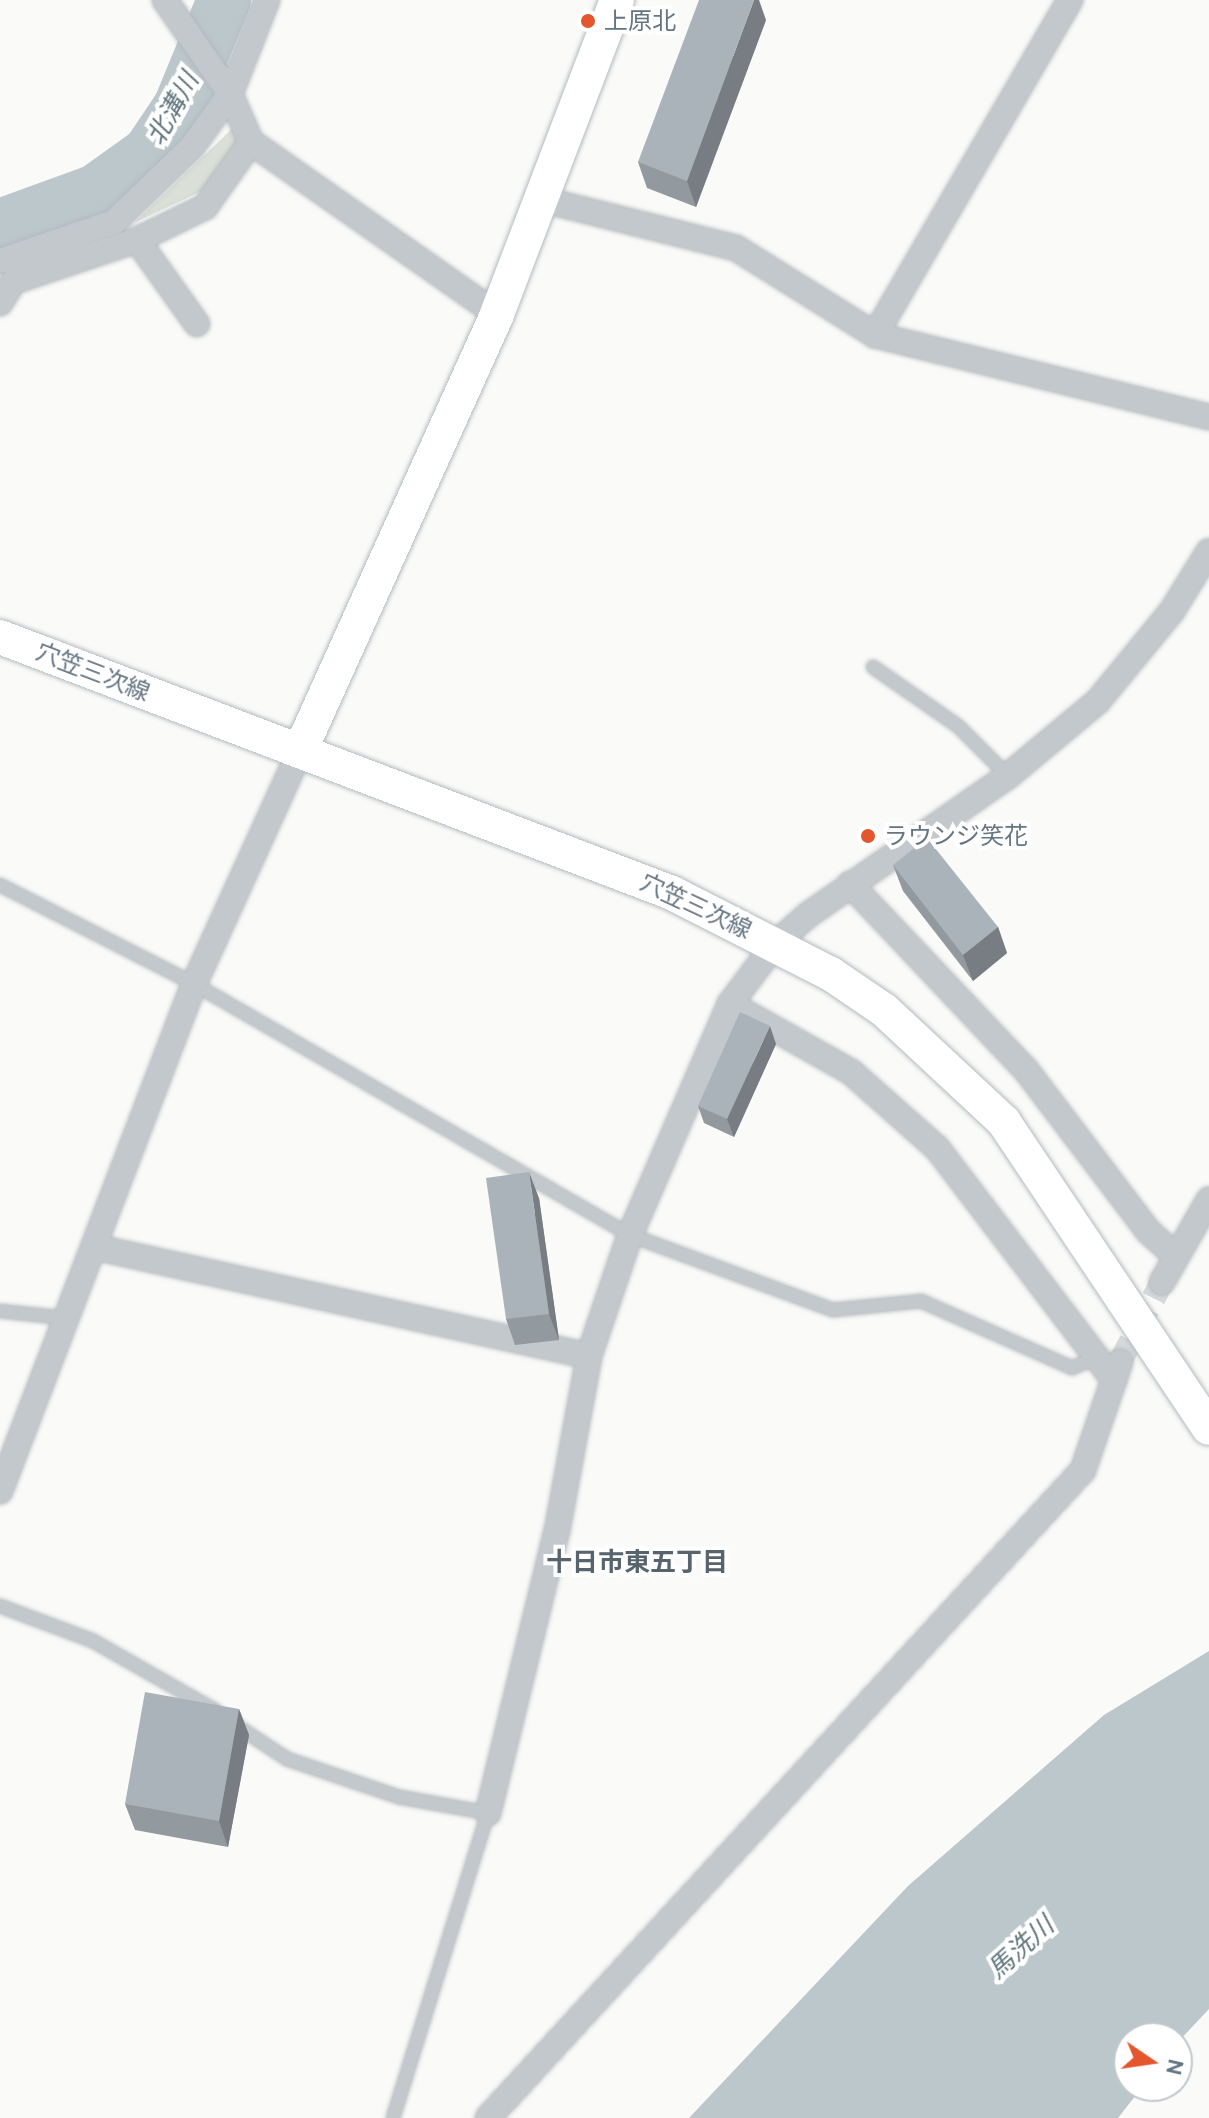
<!DOCTYPE html>
<html>
<head>
<meta charset="utf-8">
<style>
  body { margin:0 }
  #map { position:relative; width:1209px; height:2118px; overflow:hidden; background:#fafaf8; font-family:Cabin,"Noto Sans JP",sans-serif }
  div>[style] { position:absolute }
  .green>* { inset:0; background:#dadfd7 }
  .water>* { inset:0; background:#bbc7cb }
  .river>* { height:54px; margin:-27px; padding:0 27px; transform-origin:27px; border-radius:27px; background:#bbc7cb }
  .street-tunnel>* { height:24px; margin-top:-12px; transform-origin:0; background:repeating-linear-gradient(90deg,#d5d9db 0 24px,transparent 0 36px) }
  .roads { filter:drop-shadow(0 0 2px #b3babf) drop-shadow(0 0 2px #b3babf) }
  .lane>* { height:12px; margin:-6px; padding:0 6px; transform-origin:6px; border-radius:6px; background:#c3c8cc }
  .street>* { height:24px; margin:-12px; padding:0 12px; transform-origin:12px; border-radius:12px; background:#c3c8cc }
  .secondary>* { height:34px; margin:-17px; padding:0 17px; transform-origin:17px; border-radius:17px; background:#fff }
  .wall>* { inset:0; background:#929a9f }
  .shaded-wall>* { inset:0; background:#777d82 }
  .building>* { inset:0; background:#aab3b9 }
  .dots>* { width:22px; height:22px; translate:-50% -50%; box-sizing:border-box; border:4px solid #fff; border-radius:50% }
  span { translate:-50% -50%; white-space:nowrap; text-align:center; line-height:1.15; -webkit-text-stroke:8px #fff; paint-order:stroke }
  .poi-label { font-size:24px; color:#657683 }
  .left { translate:0 -50%; text-align:left }
  .street-label { font-size:24px; color:#657683 }
  .water-label { font-size:26px; color:#60757c; font-style:italic }
  .neighbourhood-label { font-size:26px; color:#57646e; font-weight:700 }
  .north { position:absolute; left:1113px; top:2022px; width:80px; height:80px; box-sizing:border-box; background:#fff; border:2px solid #c1c8cd; border-radius:50%; rotate:103deg; font-size:22px; font-weight:700; line-height:32px; text-align:center; color:#657683 }
  .north::after { content:''; display:block; margin:auto; width:28px; height:36px; background:#e4572e; clip-path:polygon(50% 0,100% 100%,50% 72%,0 100%) }
</style>
</head>
<body>
<div id="map">
  <div class="green">
    <div style="clip-path:polygon(240px 121px,251px 142px,206px 189px,134px 223px)"></div>
  </div>
  <div class="water">
    <div style="clip-path:polygon(1209px 1651px,1209px 2009px,1177px 2043px,1129px 2038px,1129px 2086px,1143px 2086px,1118px 2118px,689px 2118px,908px 1886px,1104px 1715px)"></div>
  </div>
  <div class="river">
    <div style="left:0;top:226px;width:102px;rotate:-20deg"></div>
    <div style="left:96px;top:191px;width:65px;rotate:-35.6deg"></div>
    <div style="left:149px;top:153px;width:55px;rotate:-56deg"></div>
    <div style="left:180px;top:107px;width:116px;rotate:-67.6deg"></div>
  </div>
  <div class="street-tunnel">
    <div style="left:1120px;top:1362px;width:90px;rotate:-62.3deg"></div>
  </div>
  <div class="roads">
    <div class="lane">
      <div style="left:873px;top:667px;width:103px;rotate:34.8deg"></div>
      <div style="left:958px;top:726px;width:71px;rotate:45deg"></div>
      <div style="left:0;top:885px;width:218px;rotate:27deg"></div>
      <div style="left:194px;top:984px;width:503px;rotate:29.93deg"></div>
      <div style="left:630px;top:1235px;width:216px;rotate:20.3deg"></div>
      <div style="left:833px;top:1310px;width:88px;rotate:-5.8deg"></div>
      <div style="left:921px;top:1301px;width:165px;rotate:23.9deg"></div>
      <div style="left:1072px;top:1368px;width:26px;rotate:-23deg"></div>
      <div style="left:0;top:1311px;width:64px;rotate:6.2deg"></div>
      <div style="left:0;top:1606px;width:99px;rotate:20.6deg"></div>
      <div style="left:93px;top:1641px;width:142px;rotate:29.6deg"></div>
      <div style="left:234px;top:1724px;width:64px;rotate:33.4deg"></div>
      <div style="left:287px;top:1759px;width:118px;rotate:18.7deg"></div>
      <div style="left:399px;top:1797px;width:90px;rotate:10.2deg"></div>
      <div style="left:488px;top:1813px;width:319px;rotate:107.3deg"></div>
    </div>
    <div class="street">
      <div style="left:165px;top:0;width:114px;rotate:55.3deg"></div>
      <div style="left:230px;top:94px;width:52px;rotate:66.4deg"></div>
      <div style="left:251px;top:142px;width:300px;rotate:35deg"></div>
      <div style="left:544px;top:200px;width:198px;rotate:14deg"></div>
      <div style="left:736px;top:248px;width:164px;rotate:32deg"></div>
      <div style="left:875px;top:335px;width:344px;rotate:13.8deg"></div>
      <div style="left:137px;top:240px;width:103px;rotate:54.5deg"></div>
      <div style="left:0;top:261px;width:120px;rotate:-18.9deg"></div>
      <div style="left:114px;top:222px;width:108px;rotate:-43.9deg"></div>
      <div style="left:192px;top:147px;width:65px;rotate:-54.4deg"></div>
      <div style="left:230px;top:94px;width:101px;rotate:-68.5deg"></div>
      <div style="left:0;top:303px;width:26px;rotate:-58deg"></div>
      <div style="left:14px;top:281px;width:130px;rotate:-18.4deg"></div>
      <div style="left:137px;top:240px;width:76px;rotate:-25.9deg"></div>
      <div style="left:205px;top:207px;width:80px;rotate:-54.7deg"></div>
      <div style="left:875px;top:335px;width:388px;rotate:-59.8deg"></div>
      <div style="left:850px;top:884px;width:256px;rotate:46.6deg"></div>
      <div style="left:1026px;top:1070px;width:202px;rotate:52.8deg"></div>
      <div style="left:1148px;top:1231px;width:38px;rotate:42deg"></div>
      <div style="left:730px;top:1004px;width:139px;rotate:29.3deg"></div>
      <div style="left:851px;top:1072px;width:115px;rotate:41.5deg"></div>
      <div style="left:937px;top:1148px;width:292px;rotate:52.7deg"></div>
      <div style="left:94px;top:1247px;width:507px;rotate:12.42deg"></div>
      <div style="left:1162px;top:1282px;width:95px;rotate:-60.2deg"></div>
      <div style="left:0;top:1491px;width:543px;rotate:-69.06deg"></div>
      <div style="left:194px;top:984px;width:256px;rotate:-65.5deg"></div>
      <div style="left:488px;top:1813px;width:290px;rotate:-76.3deg"></div>
      <div style="left:557px;top:1531px;width:178px;rotate:-79.6deg"></div>
      <div style="left:589px;top:1356px;width:128px;rotate:-71.3deg"></div>
      <div style="left:630px;top:1235px;width:252px;rotate:-66.6deg"></div>
      <div style="left:730px;top:1004px;width:75px;rotate:-53.1deg"></div>
      <div style="left:775px;top:944px;width:44px;rotate:-41.3deg"></div>
      <div style="left:808px;top:915px;width:244px;rotate:-34.8deg"></div>
      <div style="left:1008px;top:776px;width:117px;rotate:-39.8deg"></div>
      <div style="left:1098px;top:701px;width:117px;rotate:-50.6deg"></div>
      <div style="left:1172px;top:611px;width:70px;rotate:-58.3deg"></div>
      <div style="left:488px;top:2118px;width:880px;rotate:-47.44deg"></div>
      <div style="left:1083px;top:1470px;width:114px;rotate:-71.1deg"></div>
    </div>
    <div class="secondary">
      <div style="left:0;top:637px;width:719px;rotate:20.85deg"></div>
      <div style="left:672px;top:893px;width:178px;rotate:27deg"></div>
      <div style="left:831px;top:974px;width:64px;rotate:34.2deg"></div>
      <div style="left:884px;top:1010px;width:164px;rotate:43deg"></div>
      <div style="left:1004px;top:1122px;width:368px;rotate:56.2deg"></div>
      <div style="left:300px;top:751px;width:479px;rotate:-65.7deg"></div>
      <div style="left:497px;top:314px;width:336px;rotate:-69.1deg"></div>
    </div>
  </div>
  <div class="wall">
    <div style="clip-path:polygon(766px 20px,696px 207px,647px 188px,638px 162px)"></div>
    <div style="clip-path:polygon(893px 865px,998px 927px,1007px 953px,973px 981px,903px 891px)"></div>
    <div style="clip-path:polygon(776px 1044px,734px 1137px,704px 1123px,698px 1106px)"></div>
    <div style="clip-path:polygon(539px 1198px,559px 1340px,515px 1345px,506px 1319px)"></div>
    <div style="clip-path:polygon(239px 1709px,249px 1735px,228px 1847px,135px 1830px,125px 1804px)"></div>
  </div>
  <div class="shaded-wall">
    <div style="clip-path:polygon(754px 0,759px 0,766px 20px,696px 207px,687px 181px)"></div>
    <div style="clip-path:polygon(998px 927px,1007px 953px,973px 981px,963px 955px)"></div>
    <div style="clip-path:polygon(770px 1026px,776px 1044px,734px 1137px,727px 1119px)"></div>
    <div style="clip-path:polygon(529px 1172px,539px 1198px,559px 1340px,549px 1314px)"></div>
    <div style="clip-path:polygon(239px 1709px,249px 1735px,228px 1847px,219px 1821px)"></div>
  </div>
  <div class="building">
    <div style="clip-path:polygon(699px 0,754px 0,687px 181px,638px 162px)"></div>
    <div style="clip-path:polygon(927px 838px,998px 927px,963px 955px,893px 865px)"></div>
    <div style="clip-path:polygon(740px 1012px,770px 1026px,727px 1119px,698px 1106px)"></div>
    <div style="clip-path:polygon(529px 1172px,549px 1314px,506px 1319px,486px 1178px)"></div>
    <div style="clip-path:polygon(145px 1692px,239px 1709px,219px 1821px,125px 1804px)"></div>
  </div>
  <div class="dots">
    <div style="left:588px;top:21px;background:#e4572e"></div>
    <div style="left:868px;top:836px;background:#e4572e"></div>
  </div>
  <div class="poi-label">
    <span class="left" style="left:604px;top:21px">上原北</span>
    <span class="left" style="left:884px;top:836px">ラウンジ笑花</span>
  </div>
  <div class="street-label">
    <span style="left:93px;top:672px;rotate:21deg">穴笠三次線</span>
    <span style="left:696px;top:906px;rotate:25deg">穴笠三次線</span>
  </div>
  <div class="water-label">
    <span style="left:173px;top:109px;rotate:-61deg">北溝川</span>
    <span style="left:1021px;top:1948px;rotate:-42deg">馬洗川</span>
  </div>
  <div class="neighbourhood-label">
    <span style="left:637px;top:1563px">十日市東五丁目</span>
  </div>
  <div class="north">N</div>
</div>
</body>
</html>
